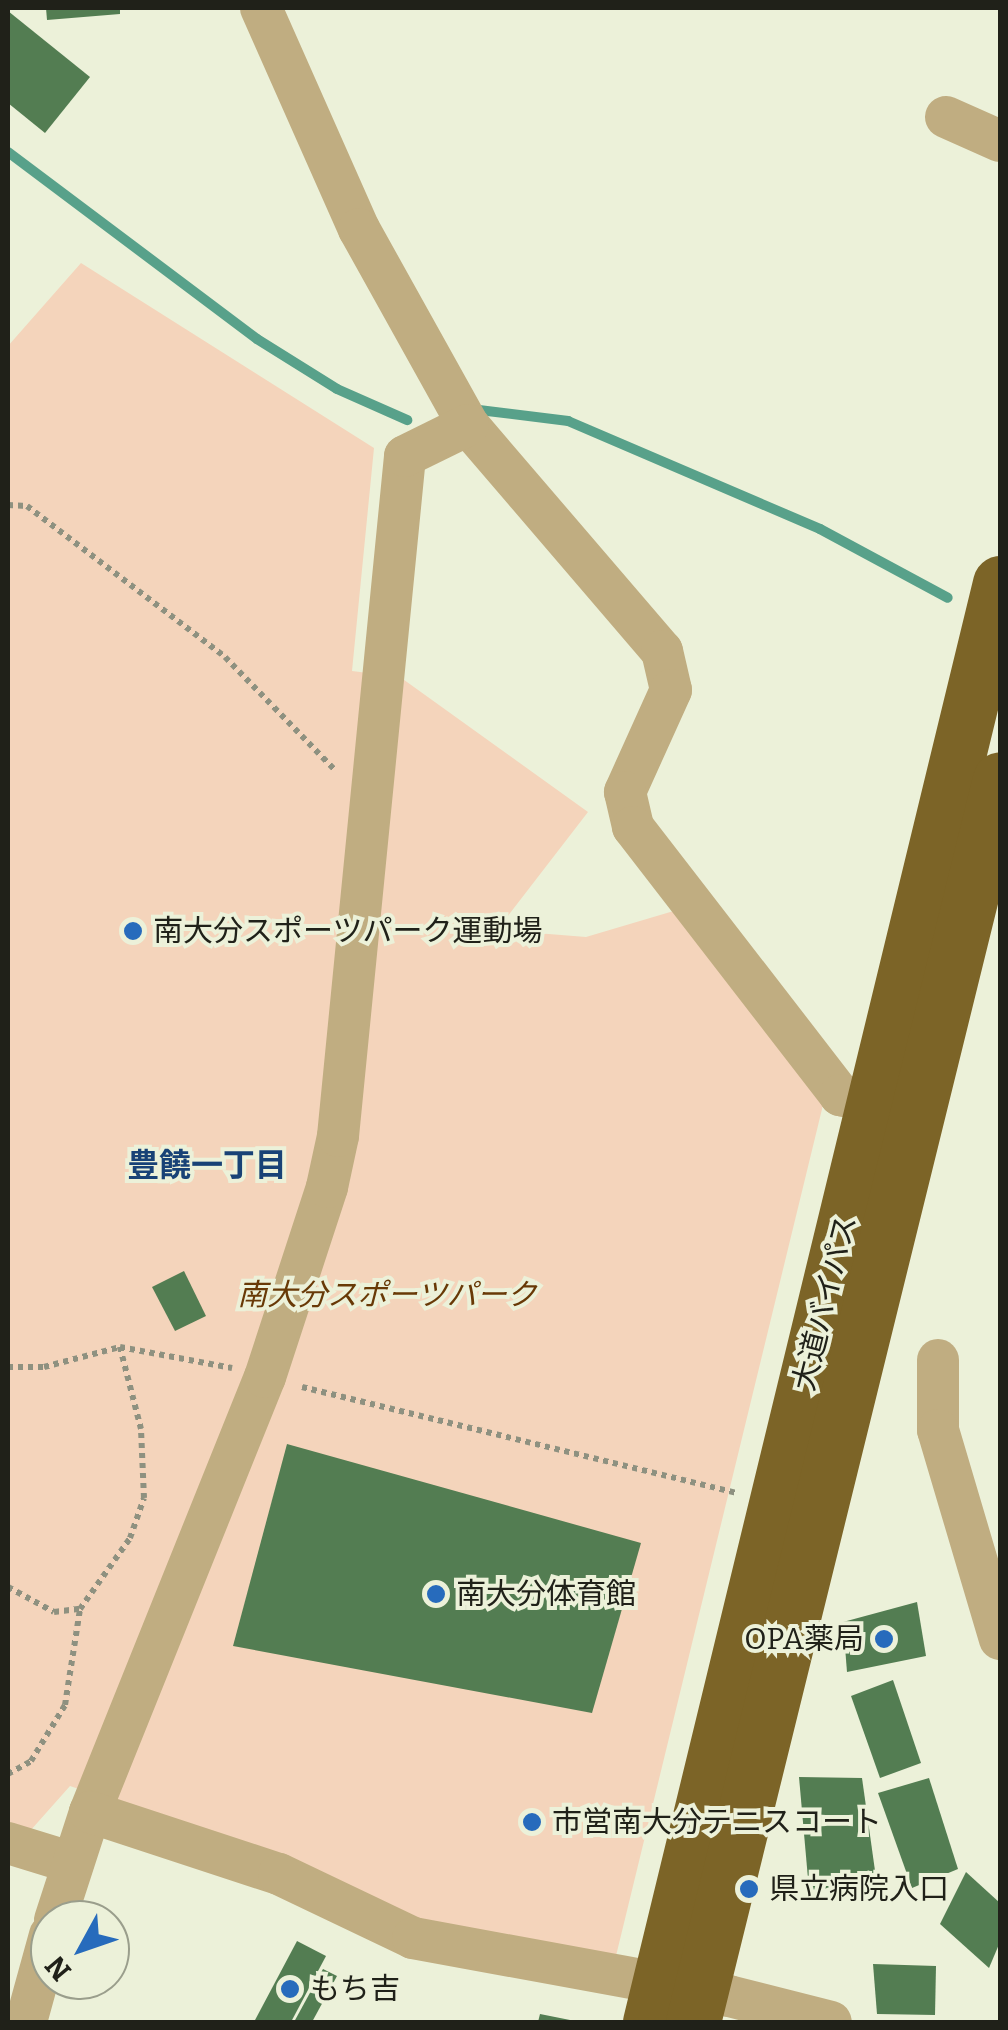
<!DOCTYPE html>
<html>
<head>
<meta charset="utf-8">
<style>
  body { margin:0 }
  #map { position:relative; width:1008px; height:2030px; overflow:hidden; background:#ecf1d9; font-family:Bitter,"Noto Sans JP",serif }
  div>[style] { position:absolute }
  .green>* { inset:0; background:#f4d4bb }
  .stream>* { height:10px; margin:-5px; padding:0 5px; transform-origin:5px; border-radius:5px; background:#58a18a }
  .building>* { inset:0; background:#537d52 }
  .path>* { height:6px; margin-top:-3px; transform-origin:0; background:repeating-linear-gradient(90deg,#8e9180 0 5px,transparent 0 10px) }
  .minor>* { height:42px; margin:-21px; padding:0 21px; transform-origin:21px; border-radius:21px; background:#c0ad81 }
  .highway>* { height:55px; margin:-27.5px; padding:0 27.5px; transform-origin:27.5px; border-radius:27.5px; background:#7c6427 }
  .dots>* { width:28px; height:28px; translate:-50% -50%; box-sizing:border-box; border:5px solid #ecf1d9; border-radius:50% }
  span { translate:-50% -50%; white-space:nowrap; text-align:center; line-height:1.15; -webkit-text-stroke:8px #ecf1d9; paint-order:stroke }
  .poi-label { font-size:30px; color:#202119 }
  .left { translate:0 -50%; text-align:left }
  .right { translate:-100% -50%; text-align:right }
  .park-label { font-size:30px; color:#683906; font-style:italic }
  .street-label { font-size:30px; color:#202119 }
  .neighbourhood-label { font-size:32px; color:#184276; font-weight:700 }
  .frame { position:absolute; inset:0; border:10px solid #202119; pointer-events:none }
  .north { position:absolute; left:30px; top:1900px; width:100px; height:100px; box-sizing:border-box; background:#ecf1d9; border:2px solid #9a9e8c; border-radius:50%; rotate:230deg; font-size:28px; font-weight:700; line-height:40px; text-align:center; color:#202119 }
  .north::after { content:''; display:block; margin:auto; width:35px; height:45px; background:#276bbc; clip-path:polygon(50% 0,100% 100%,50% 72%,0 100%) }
</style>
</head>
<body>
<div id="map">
  <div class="green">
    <div style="clip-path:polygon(81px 263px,374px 448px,352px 671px,400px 677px,588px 812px,497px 930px,586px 937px,677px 910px,823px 1105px,615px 1960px,418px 1923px,286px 1859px,70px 1786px,30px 1831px,8px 1824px,8px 346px)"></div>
  </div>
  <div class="stream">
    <div style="left:8px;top:152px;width:311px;rotate:36.9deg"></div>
    <div style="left:257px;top:339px;width:94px;rotate:32deg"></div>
    <div style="left:337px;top:389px;width:77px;rotate:23.9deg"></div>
    <div style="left:479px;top:410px;width:90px;rotate:7deg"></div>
    <div style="left:568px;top:421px;width:274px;rotate:23.2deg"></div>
    <div style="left:820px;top:529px;width:145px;rotate:28.3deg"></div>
  </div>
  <div class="building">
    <div style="clip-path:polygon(46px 8px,120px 8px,120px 14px,47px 20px)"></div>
    <div style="clip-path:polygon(8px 11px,90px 77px,45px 133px,8px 103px)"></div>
    <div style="clip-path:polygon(184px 1271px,206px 1316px,175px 1331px,152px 1287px)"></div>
    <div style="clip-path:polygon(287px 1444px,641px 1543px,592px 1713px,233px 1646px)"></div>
    <div style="clip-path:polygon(917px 1602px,926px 1656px,847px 1672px,843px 1622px)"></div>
    <div style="clip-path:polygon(893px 1680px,921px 1763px,880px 1778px,851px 1696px)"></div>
    <div style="clip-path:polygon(799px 1777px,862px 1778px,877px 1885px,809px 1890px)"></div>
    <div style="clip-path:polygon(929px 1778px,958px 1869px,912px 1888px,878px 1793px)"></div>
    <div style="clip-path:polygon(966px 1872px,1000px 1903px,1000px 1942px,989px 1968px,940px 1924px)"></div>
    <div style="clip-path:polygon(297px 1941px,326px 1956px,291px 2022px,254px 2022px)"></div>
    <div style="clip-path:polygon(873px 1964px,936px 1966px,935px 2015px,877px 2014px)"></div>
    <div style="clip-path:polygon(323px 1969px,337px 1976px,312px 2022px,294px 2022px)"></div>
    <div style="clip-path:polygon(540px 2014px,575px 2021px,575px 2022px,538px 2022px)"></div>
  </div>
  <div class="path">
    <div style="left:8px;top:505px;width:19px;rotate:3deg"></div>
    <div style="left:27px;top:506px;width:249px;rotate:37.3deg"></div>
    <div style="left:225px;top:657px;width:158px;rotate:45.8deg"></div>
    <div style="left:8px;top:1367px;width:36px"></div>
    <div style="left:44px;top:1367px;width:79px;rotate:-14.7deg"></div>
    <div style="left:120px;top:1347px;width:114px;rotate:10.6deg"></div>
    <div style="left:302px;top:1387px;width:447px;rotate:13.7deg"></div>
    <div style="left:8px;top:1587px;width:52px;rotate:28.5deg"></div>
    <div style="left:54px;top:1612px;width:26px;rotate:-7deg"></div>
    <div style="left:8px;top:1774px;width:26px;rotate:-29deg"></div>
    <div style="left:31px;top:1761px;width:66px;rotate:-58.7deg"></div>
    <div style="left:65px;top:1705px;width:97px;rotate:-81.1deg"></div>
    <div style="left:80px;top:1609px;width:87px;rotate:-54.8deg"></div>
    <div style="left:130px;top:1538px;width:42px;rotate:-70.7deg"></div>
    <div style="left:144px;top:1498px;width:69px;rotate:-92.5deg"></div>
    <div style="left:141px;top:1429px;width:85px;rotate:-104.4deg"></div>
  </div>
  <div class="minor">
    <div style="left:261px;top:8px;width:242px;rotate:66.1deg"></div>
    <div style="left:359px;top:229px;width:224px;rotate:60.9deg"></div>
    <div style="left:468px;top:425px;width:298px;rotate:49.4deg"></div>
    <div style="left:662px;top:651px;width:40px;rotate:77deg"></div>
    <div style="left:671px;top:690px;width:112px;rotate:114.3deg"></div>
    <div style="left:625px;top:792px;width:36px;rotate:77deg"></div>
    <div style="left:633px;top:827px;width:339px;rotate:52.3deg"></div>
    <div style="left:840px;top:1095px;width:35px;rotate:13deg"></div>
    <div style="left:946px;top:117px;width:59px;rotate:24deg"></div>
    <div style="left:938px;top:1360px;width:70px;rotate:90deg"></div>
    <div style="left:938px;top:1430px;width:218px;rotate:73.5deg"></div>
    <div style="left:90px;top:1812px;width:469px;rotate:-68.1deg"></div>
    <div style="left:265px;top:1377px;width:200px;rotate:-71.9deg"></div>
    <div style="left:327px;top:1187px;width:52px;rotate:-77.8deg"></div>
    <div style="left:338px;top:1136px;width:683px;rotate:-84.37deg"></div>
    <div style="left:405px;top:456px;width:70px;rotate:-26.2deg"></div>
    <div style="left:8px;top:1843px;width:68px;rotate:17.1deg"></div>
    <div style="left:55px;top:1920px;width:114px;rotate:-72deg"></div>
    <div style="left:90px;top:1812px;width:199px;rotate:18.2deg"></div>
    <div style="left:279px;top:1874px;width:148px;rotate:25.5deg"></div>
    <div style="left:413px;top:1938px;width:321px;rotate:10.4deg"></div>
    <div style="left:729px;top:1996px;width:105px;rotate:14.3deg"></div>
    <div style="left:26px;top:2022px;width:90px;rotate:-74.6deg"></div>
  </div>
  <div class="highway">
    <div style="left:650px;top:2022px;width:1481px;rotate:-76.33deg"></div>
    <div style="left:693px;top:2022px;width:1280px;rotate:-76.13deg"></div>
  </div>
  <div class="dots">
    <div style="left:133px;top:931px;background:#276bbc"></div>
    <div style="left:436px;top:1594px;background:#276bbc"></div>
    <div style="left:884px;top:1639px;background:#276bbc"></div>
    <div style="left:532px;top:1822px;background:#276bbc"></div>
    <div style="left:749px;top:1889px;background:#276bbc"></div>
    <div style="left:290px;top:1989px;background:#276bbc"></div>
  </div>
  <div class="poi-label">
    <span class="left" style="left:153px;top:931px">南大分スポーツパーク運動場</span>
    <span class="left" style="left:456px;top:1594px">南大分体育館</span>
    <span class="right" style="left:864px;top:1639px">OPA薬局</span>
    <span class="left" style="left:552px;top:1822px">市営南大分テニスコート</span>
    <span class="left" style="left:769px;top:1889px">県立病院入口</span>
    <span class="left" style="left:310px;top:1989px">もち吉</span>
  </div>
  <div class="park-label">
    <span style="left:387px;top:1295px">南大分スポーツパーク</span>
  </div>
  <div class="street-label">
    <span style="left:825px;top:1303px;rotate:-76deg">大道バイパス</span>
  </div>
  <div class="neighbourhood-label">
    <span style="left:207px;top:1165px">豊饒一丁目</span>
  </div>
  <div class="frame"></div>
  <div class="north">N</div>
</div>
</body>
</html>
